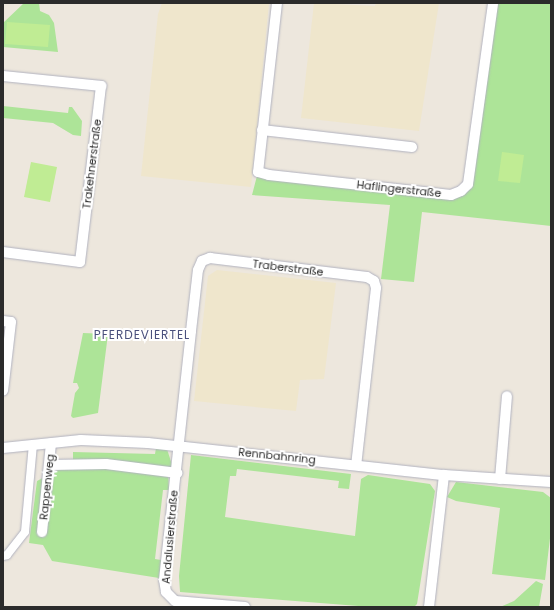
<!DOCTYPE html>
<html>
<head>
<meta charset="utf-8">
<style>
  body { margin:0 }
  #map { position:relative; width:554px; height:610px; overflow:hidden; background:#ede7dd; font-family:Poppins,sans-serif }
  div>[style] { position:absolute }
  .education>* { inset:0; background:#efe6cc }
  .green>* { inset:0; background:#ade498 }
  .pitch>* { inset:0; background:#c0ec94 }
  .roads { filter:drop-shadow(0 0 1px #b1b2bf) drop-shadow(0 0 1px #b1b2bf) }
  .pedestrian>* { height:8px; margin:-4px; padding:0 4px; transform-origin:4px; border-radius:4px; background:#fff }
  .minor>* { height:10px; margin:-5px; padding:0 5px; transform-origin:5px; border-radius:5px; background:#fff }
  span { translate:-50% -50%; white-space:nowrap; text-align:center; line-height:1.15; -webkit-text-stroke:4px #fff; paint-order:stroke }
  .street-label { font-size:11px; color:#2b2b2b }
  .neighbourhood-label { font-size:12px; color:#4a507c; letter-spacing:1px }
  .frame { position:absolute; inset:0; border:4px solid #2b2b2b; pointer-events:none }
</style>
</head>
<body>
<div id="map">
  <div class="education">
    <div style="clip-path:polygon(162px 3px,269px 3px,251px 187px,141px 176px,158px 14px)"></div>
    <div style="clip-path:polygon(314px 3px,375px 6px,376px 3px,439px 3px,419px 131px,301px 118px)"></div>
    <div style="clip-path:polygon(217px 270px,336px 283px,324px 379px,300px 380px,296px 411px,194px 401px,208px 276px)"></div>
  </div>
  <div class="green">
    <div style="clip-path:polygon(24px 3px,39px 3px,40px 11px,49px 15px,54px 23px,58px 52px,3px 47px,3px 23px)"></div>
    <div style="clip-path:polygon(493px 3px,551px 3px,551px 226px,422px 212px,414px 282px,381px 279px,390px 205px,252px 195px,258px 172px,451px 195px,468px 184px)"></div>
    <div style="clip-path:polygon(3px 106px,68px 113px,69px 107px,72px 107px,82px 121px,81px 136px,73px 135px,53px 123px,3px 118px)"></div>
    <div style="clip-path:polygon(83px 333px,108px 334px,98px 413px,73px 418px,71px 416px,75px 393px,79px 388px,77px 383px,73px 383px)"></div>
    <div style="clip-path:polygon(156px 448px,167px 449px,173px 468px,168px 470px,169px 490px,163px 490px,155px 559px,161px 560px,159px 578px,52px 561px,43px 545px,29px 543px,37px 481px,62px 468px,73px 468px,73px 452px,155px 454px)"></div>
    <div style="clip-path:polygon(191px 455px,351px 474px,349px 489px,338px 488px,339px 481px,237px 469px,236px 476px,230px 476px,225px 517px,355px 536px,361px 479px,368px 475px,430px 484px,435px 491px,417px 604px,414px 607px,371px 607px,180px 592px,179px 576px)"></div>
    <div style="clip-path:polygon(456px 482px,543px 492px,551px 498px,551px 530px,545px 580px,492px 574px,500px 508px,456px 501px,447px 497px)"></div>
    <div style="clip-path:polygon(536px 581px,543px 584px,539px 607px,500px 607px,514px 601px)"></div>
  </div>
  <div class="pitch">
    <div style="clip-path:polygon(7px 22px,50px 25px,48px 47px,5px 44px)"></div>
    <div style="clip-path:polygon(502px 152px,524px 155px,520px 183px,498px 181px)"></div>
    <div style="clip-path:polygon(31px 162px,57px 167px,50px 202px,24px 197px)"></div>
  </div>
  <div class="roads">
    <div class="pedestrian">
      <div style="left:3px;top:556px;width:4px;rotate:-14deg"></div>
      <div style="left:7px;top:555px;width:29px;rotate:-52deg"></div>
      <div style="left:25px;top:532px;width:88px;rotate:-84.8deg"></div>
    </div>
    <div class="minor">
      <div style="left:277px;top:3px;width:170px;rotate:96.4deg"></div>
      <div style="left:258px;top:172px;width:11px;rotate:15deg"></div>
      <div style="left:269px;top:175px;width:183px;rotate:6.3deg"></div>
      <div style="left:451px;top:195px;width:11px;rotate:-22deg"></div>
      <div style="left:461px;top:191px;width:10px;rotate:-45deg"></div>
      <div style="left:468px;top:184px;width:183px;rotate:-82.1deg"></div>
      <div style="left:3px;top:76px;width:99px;rotate:5.8deg"></div>
      <div style="left:101px;top:86px;width:177px;rotate:96.8deg"></div>
      <div style="left:80px;top:262px;width:78px;rotate:-172.6deg"></div>
      <div style="left:262px;top:130px;width:151px;rotate:6.5deg"></div>
      <div style="left:3px;top:321px;width:8px;rotate:7deg"></div>
      <div style="left:11px;top:322px;width:69px;rotate:96.6deg"></div>
      <div style="left:3px;top:448px;width:78px;rotate:-5.9deg"></div>
      <div style="left:81px;top:440px;width:67px;rotate:2.6deg"></div>
      <div style="left:148px;top:443px;width:298px;rotate:6.2deg"></div>
      <div style="left:444px;top:475px;width:107px;rotate:3.7deg"></div>
      <div style="left:50px;top:465px;width:56px;rotate:-1deg"></div>
      <div style="left:106px;top:464px;width:72px;rotate:7.2deg"></div>
      <div style="left:500px;top:479px;width:83px;rotate:-85.2deg"></div>
      <div style="left:42px;top:532px;width:89px;rotate:-84.2deg"></div>
      <div style="left:245px;top:607px;width:70px;rotate:-175.1deg"></div>
      <div style="left:175px;top:601px;width:13px;rotate:-135deg"></div>
      <div style="left:166px;top:592px;width:12px;rotate:-99deg"></div>
      <div style="left:164px;top:580px;width:250px;rotate:-83.8deg"></div>
      <div style="left:191px;top:331px;width:61px;rotate:-83.5deg"></div>
      <div style="left:198px;top:270px;width:10px;rotate:-66deg"></div>
      <div style="left:202px;top:261px;width:9px;rotate:-21deg"></div>
      <div style="left:210px;top:258px;width:158px;rotate:6.9deg"></div>
      <div style="left:367px;top:277px;width:8px;rotate:30deg"></div>
      <div style="left:374px;top:281px;width:7px;rotate:74deg"></div>
      <div style="left:376px;top:288px;width:178px;rotate:96.4deg"></div>
      <div style="left:429px;top:607px;width:133px;rotate:-83.5deg"></div>
    </div>
  </div>
  <div class="street-label">
    <span style="left:92px;top:164px;rotate:-83deg">Trakehnerstraße</span>
    <span style="left:399px;top:189px;rotate:6deg">Haflingerstraße</span>
    <span style="left:288px;top:268px;rotate:7deg">Traberstraße</span>
    <span style="left:277px;top:456px;rotate:6deg">Rennbahnring</span>
    <span style="left:47px;top:487px;rotate:-84deg">Rappenweg</span>
    <span style="left:170px;top:537px;rotate:-85deg">Andalusierstraße</span>
  </div>
  <div class="neighbourhood-label">
    <span style="left:142px;top:335px">PFERDEVIERTEL</span>
  </div>
  <div class="frame"></div>
</div>
</body>
</html>
